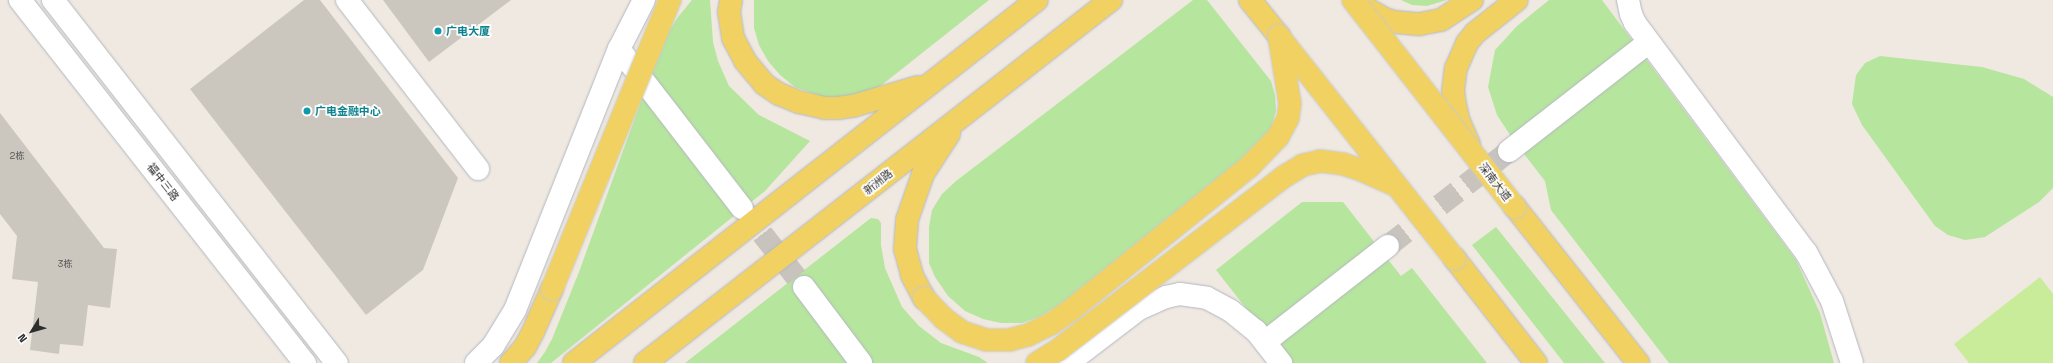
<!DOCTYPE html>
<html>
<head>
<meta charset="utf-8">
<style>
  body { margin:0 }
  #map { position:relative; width:2053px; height:363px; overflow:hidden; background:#efe9e1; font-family:"Space Grotesk","Noto Sans SC",sans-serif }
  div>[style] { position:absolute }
  .green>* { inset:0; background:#b6e59e }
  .pitch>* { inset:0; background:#c9ec9a }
  .building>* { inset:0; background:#cbc7bf }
  .minor-tunnel>* { height:22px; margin-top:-11px; transform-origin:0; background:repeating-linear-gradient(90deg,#c8c4bd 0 22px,transparent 0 33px) }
  .roads { filter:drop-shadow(0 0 1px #b4b7c1) drop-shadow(0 0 1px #b4b7c1) }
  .minor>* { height:22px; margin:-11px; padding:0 11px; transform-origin:11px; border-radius:11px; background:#fff }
  .major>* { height:22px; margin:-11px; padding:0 11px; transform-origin:11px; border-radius:11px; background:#f2d163 }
  .bridges { filter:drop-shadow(0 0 1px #c9c9c9) drop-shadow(0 0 1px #c9c9c9) }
  .major-bridge>* { height:22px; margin:-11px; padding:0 11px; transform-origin:11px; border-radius:11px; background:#f2d163 }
  .dots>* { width:11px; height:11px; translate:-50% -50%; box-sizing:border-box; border:2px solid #fff; border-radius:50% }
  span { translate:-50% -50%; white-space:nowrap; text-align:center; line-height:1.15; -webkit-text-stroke:3.5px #fff; paint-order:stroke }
  .number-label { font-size:9px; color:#555452 }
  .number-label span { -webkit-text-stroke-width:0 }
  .culture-label { font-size:11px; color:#0d838f; font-weight:700 }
  .left { translate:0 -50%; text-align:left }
  .street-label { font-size:11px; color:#2e2e2e }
  .north { position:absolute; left:12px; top:311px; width:40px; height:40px; -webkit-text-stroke:3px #fff; paint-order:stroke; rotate:233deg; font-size:11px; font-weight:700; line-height:16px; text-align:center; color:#2e2e2e }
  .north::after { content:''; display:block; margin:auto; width:14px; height:18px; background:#2e2e2e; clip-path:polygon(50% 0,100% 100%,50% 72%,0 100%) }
</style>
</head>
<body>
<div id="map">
  <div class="green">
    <div style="clip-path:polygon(692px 0,710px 0,713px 42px,718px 61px,729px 86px,759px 115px,810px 141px,765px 191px,551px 363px,537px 363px,545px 352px,552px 339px,579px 272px,664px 38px,678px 17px)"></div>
    <div style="clip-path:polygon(754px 0,989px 0,883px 84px,868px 94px,829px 99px,795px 87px,780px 75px,768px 61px,759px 45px,754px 28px)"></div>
    <div style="clip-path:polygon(1193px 0,1207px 0,1271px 81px,1275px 95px,1276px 111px,1270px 131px,1257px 149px,1060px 305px,1039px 317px,1022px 323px,1001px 323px,983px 319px,965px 311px,948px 296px,935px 277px,929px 263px,929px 227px,932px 210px,942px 194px,956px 181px)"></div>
    <div style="clip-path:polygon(1401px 0,1447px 0,1427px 6px,1412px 5px)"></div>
    <div style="clip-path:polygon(1549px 0,1602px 0,1796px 260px,1820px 313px,1834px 363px,1669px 363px,1551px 210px,1545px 181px,1514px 141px,1497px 115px,1488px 87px,1495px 50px,1517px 26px)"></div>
    <div style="clip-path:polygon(1880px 56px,1982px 67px,2024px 79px,2053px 97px,2053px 188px,2039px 202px,1985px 237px,1965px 240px,1948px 235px,1935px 226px,1862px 125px,1852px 104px,1856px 75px,1865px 63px)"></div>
    <div style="clip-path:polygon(1302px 202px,1343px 202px,1401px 276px,1412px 268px,1487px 363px,1289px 363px,1216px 270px)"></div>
    <div style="clip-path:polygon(871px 218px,878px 219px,881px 223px,881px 245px,885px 268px,902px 307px,919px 326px,941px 343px,979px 357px,988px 363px,685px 363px)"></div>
    <div style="clip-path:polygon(1496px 227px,1605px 363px,1564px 363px,1472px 245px)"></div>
  </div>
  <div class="pitch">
    <div style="clip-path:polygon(2040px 277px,2053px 294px,2053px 363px,1969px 363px,1954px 344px)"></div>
  </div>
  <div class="building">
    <div style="clip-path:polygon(304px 0,320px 0,458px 178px,423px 270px,366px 315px,190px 89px)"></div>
    <div style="clip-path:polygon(383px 0,511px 0,429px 62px)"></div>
    <div style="clip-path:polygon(0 113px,104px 248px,117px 249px,110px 308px,88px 305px,83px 346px,60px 344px,59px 354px,30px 350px,38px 282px,12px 279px,17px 236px,0 214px)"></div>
  </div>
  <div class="minor-tunnel">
    <div style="left:742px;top:208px;width:100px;rotate:51.9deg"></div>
    <div style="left:1388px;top:246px;width:154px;rotate:-38.1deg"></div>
  </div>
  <div class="roads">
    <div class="minor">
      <div style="left:20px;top:0;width:462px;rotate:51.9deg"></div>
      <div style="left:53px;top:0;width:461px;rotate:52deg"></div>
      <div style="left:347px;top:0;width:214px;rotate:52.2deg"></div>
      <div style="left:1628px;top:0;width:14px;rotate:78deg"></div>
      <div style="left:1631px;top:14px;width:10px;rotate:66deg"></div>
      <div style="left:1635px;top:23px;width:286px;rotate:53.3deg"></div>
      <div style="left:1806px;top:252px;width:55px;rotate:62deg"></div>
      <div style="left:1832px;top:301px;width:65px;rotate:72.1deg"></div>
      <div style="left:619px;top:49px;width:201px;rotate:52.3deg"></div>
      <div style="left:1509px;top:151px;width:177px;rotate:-37.9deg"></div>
      <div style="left:804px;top:287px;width:95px;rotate:53.1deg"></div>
      <div style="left:1265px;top:342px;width:156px;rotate:-38deg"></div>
      <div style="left:476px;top:363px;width:24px;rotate:-45deg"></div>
      <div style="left:493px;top:346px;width:42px;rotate:-58.6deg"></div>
      <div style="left:515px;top:310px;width:281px;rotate:-68.3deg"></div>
      <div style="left:619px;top:49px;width:55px;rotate:-63deg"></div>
      <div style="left:1068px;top:363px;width:89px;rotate:-37.3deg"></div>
      <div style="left:1139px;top:309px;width:30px;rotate:-24deg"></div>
      <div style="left:1166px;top:297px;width:14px;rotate:-12deg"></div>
      <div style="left:1180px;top:294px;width:27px;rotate:8deg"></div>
      <div style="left:1207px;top:298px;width:27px;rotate:28deg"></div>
      <div style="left:1231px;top:311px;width:32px;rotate:39deg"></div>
      <div style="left:1256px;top:331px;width:41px;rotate:52deg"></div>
    </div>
    <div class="major">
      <div style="left:731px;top:0;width:12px;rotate:99deg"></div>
      <div style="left:729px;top:12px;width:26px;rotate:81deg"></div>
      <div style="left:733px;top:38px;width:26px;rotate:62deg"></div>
      <div style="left:745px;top:61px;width:30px;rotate:50deg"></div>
      <div style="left:764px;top:84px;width:18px;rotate:34deg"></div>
      <div style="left:779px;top:94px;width:22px;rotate:22deg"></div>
      <div style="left:799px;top:102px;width:26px;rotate:13deg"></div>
      <div style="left:824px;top:108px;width:14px"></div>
      <div style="left:838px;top:108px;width:15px;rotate:-8deg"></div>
      <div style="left:853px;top:106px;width:68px;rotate:-16.3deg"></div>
      <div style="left:1250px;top:0;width:46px;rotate:51.1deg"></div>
      <div style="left:1356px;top:0;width:11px;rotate:41deg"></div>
      <div style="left:1364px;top:7px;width:24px;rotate:30deg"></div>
      <div style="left:1385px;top:19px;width:10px;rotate:17deg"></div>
      <div style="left:1395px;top:22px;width:25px;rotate:5deg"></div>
      <div style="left:1420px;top:24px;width:21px;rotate:-11deg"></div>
      <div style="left:1441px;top:20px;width:37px;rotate:-33deg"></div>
      <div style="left:1469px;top:144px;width:24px;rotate:-114deg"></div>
      <div style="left:1459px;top:122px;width:17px;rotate:-103deg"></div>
      <div style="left:1455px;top:105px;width:14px;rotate:-98deg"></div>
      <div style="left:1453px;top:91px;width:23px;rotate:-83deg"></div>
      <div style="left:1456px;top:68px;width:27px;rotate:-66deg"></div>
      <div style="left:1467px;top:43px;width:13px;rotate:-51deg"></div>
      <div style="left:1475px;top:33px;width:53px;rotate:-38.2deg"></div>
      <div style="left:1515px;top:207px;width:199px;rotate:51.7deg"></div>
      <div style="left:1455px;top:259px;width:132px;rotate:52.1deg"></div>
      <div style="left:924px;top:298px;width:26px;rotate:-118deg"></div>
      <div style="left:912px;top:275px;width:27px;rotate:-105deg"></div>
      <div style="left:905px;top:249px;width:29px;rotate:-86deg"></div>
      <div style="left:907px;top:220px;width:49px;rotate:-70.8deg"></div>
      <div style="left:923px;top:174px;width:48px;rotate:-57deg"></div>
      <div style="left:511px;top:363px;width:21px;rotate:-49deg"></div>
      <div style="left:525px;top:347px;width:17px;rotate:-62deg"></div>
      <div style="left:533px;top:332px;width:47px;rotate:-66.2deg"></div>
      <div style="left:574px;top:363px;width:588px;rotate:-38.1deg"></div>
      <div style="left:645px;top:363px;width:591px;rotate:-37.92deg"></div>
    </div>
  </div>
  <div class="bridges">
    <div class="major-bridge">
      <div style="left:1353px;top:0;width:263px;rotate:52deg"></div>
      <div style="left:1281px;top:39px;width:280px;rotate:51.7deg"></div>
      <div style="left:552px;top:289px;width:312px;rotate:-67.8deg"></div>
      <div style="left:924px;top:298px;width:28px;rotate:46deg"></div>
      <div style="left:943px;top:318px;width:24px;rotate:36deg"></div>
      <div style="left:962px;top:332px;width:25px;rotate:18deg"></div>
      <div style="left:986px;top:340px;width:23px"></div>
      <div style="left:1009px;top:340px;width:20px;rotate:-15deg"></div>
      <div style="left:1028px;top:335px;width:25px;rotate:-26deg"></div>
      <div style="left:1051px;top:324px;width:24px;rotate:-35deg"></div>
      <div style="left:1071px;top:310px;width:230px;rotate:-38.8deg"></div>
      <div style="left:1250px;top:166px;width:40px;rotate:-46deg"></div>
      <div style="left:1278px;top:137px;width:21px;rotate:-62deg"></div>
      <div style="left:1288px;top:118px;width:14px;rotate:-82deg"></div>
      <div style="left:1290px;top:104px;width:69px;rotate:-99.2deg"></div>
      <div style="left:1037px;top:363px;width:25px;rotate:-32deg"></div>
      <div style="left:1058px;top:350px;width:286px;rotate:-37.5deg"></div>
      <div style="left:1285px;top:176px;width:21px;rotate:-31deg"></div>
      <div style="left:1303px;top:165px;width:17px;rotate:-13deg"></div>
      <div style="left:1320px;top:161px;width:23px;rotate:7deg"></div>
      <div style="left:1343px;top:164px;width:19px;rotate:18deg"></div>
      <div style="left:1361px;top:170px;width:37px;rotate:24deg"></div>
    </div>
  </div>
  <div class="dots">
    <div style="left:438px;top:31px;background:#0f9aa8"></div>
    <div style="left:307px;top:111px;background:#0f9aa8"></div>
  </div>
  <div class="number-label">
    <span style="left:17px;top:156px">2栋</span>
    <span style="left:65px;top:264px">3栋</span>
  </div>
  <div class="culture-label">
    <span class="left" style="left:446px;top:31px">广电大厦</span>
    <span class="left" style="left:315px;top:111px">广电金融中心</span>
  </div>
  <div class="street-label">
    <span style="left:163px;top:182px;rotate:52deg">福中三路</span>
    <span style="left:878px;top:182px;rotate:-38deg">新洲路</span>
    <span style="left:1495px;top:182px;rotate:52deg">深南大道</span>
  </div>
  <div class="north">N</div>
</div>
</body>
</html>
